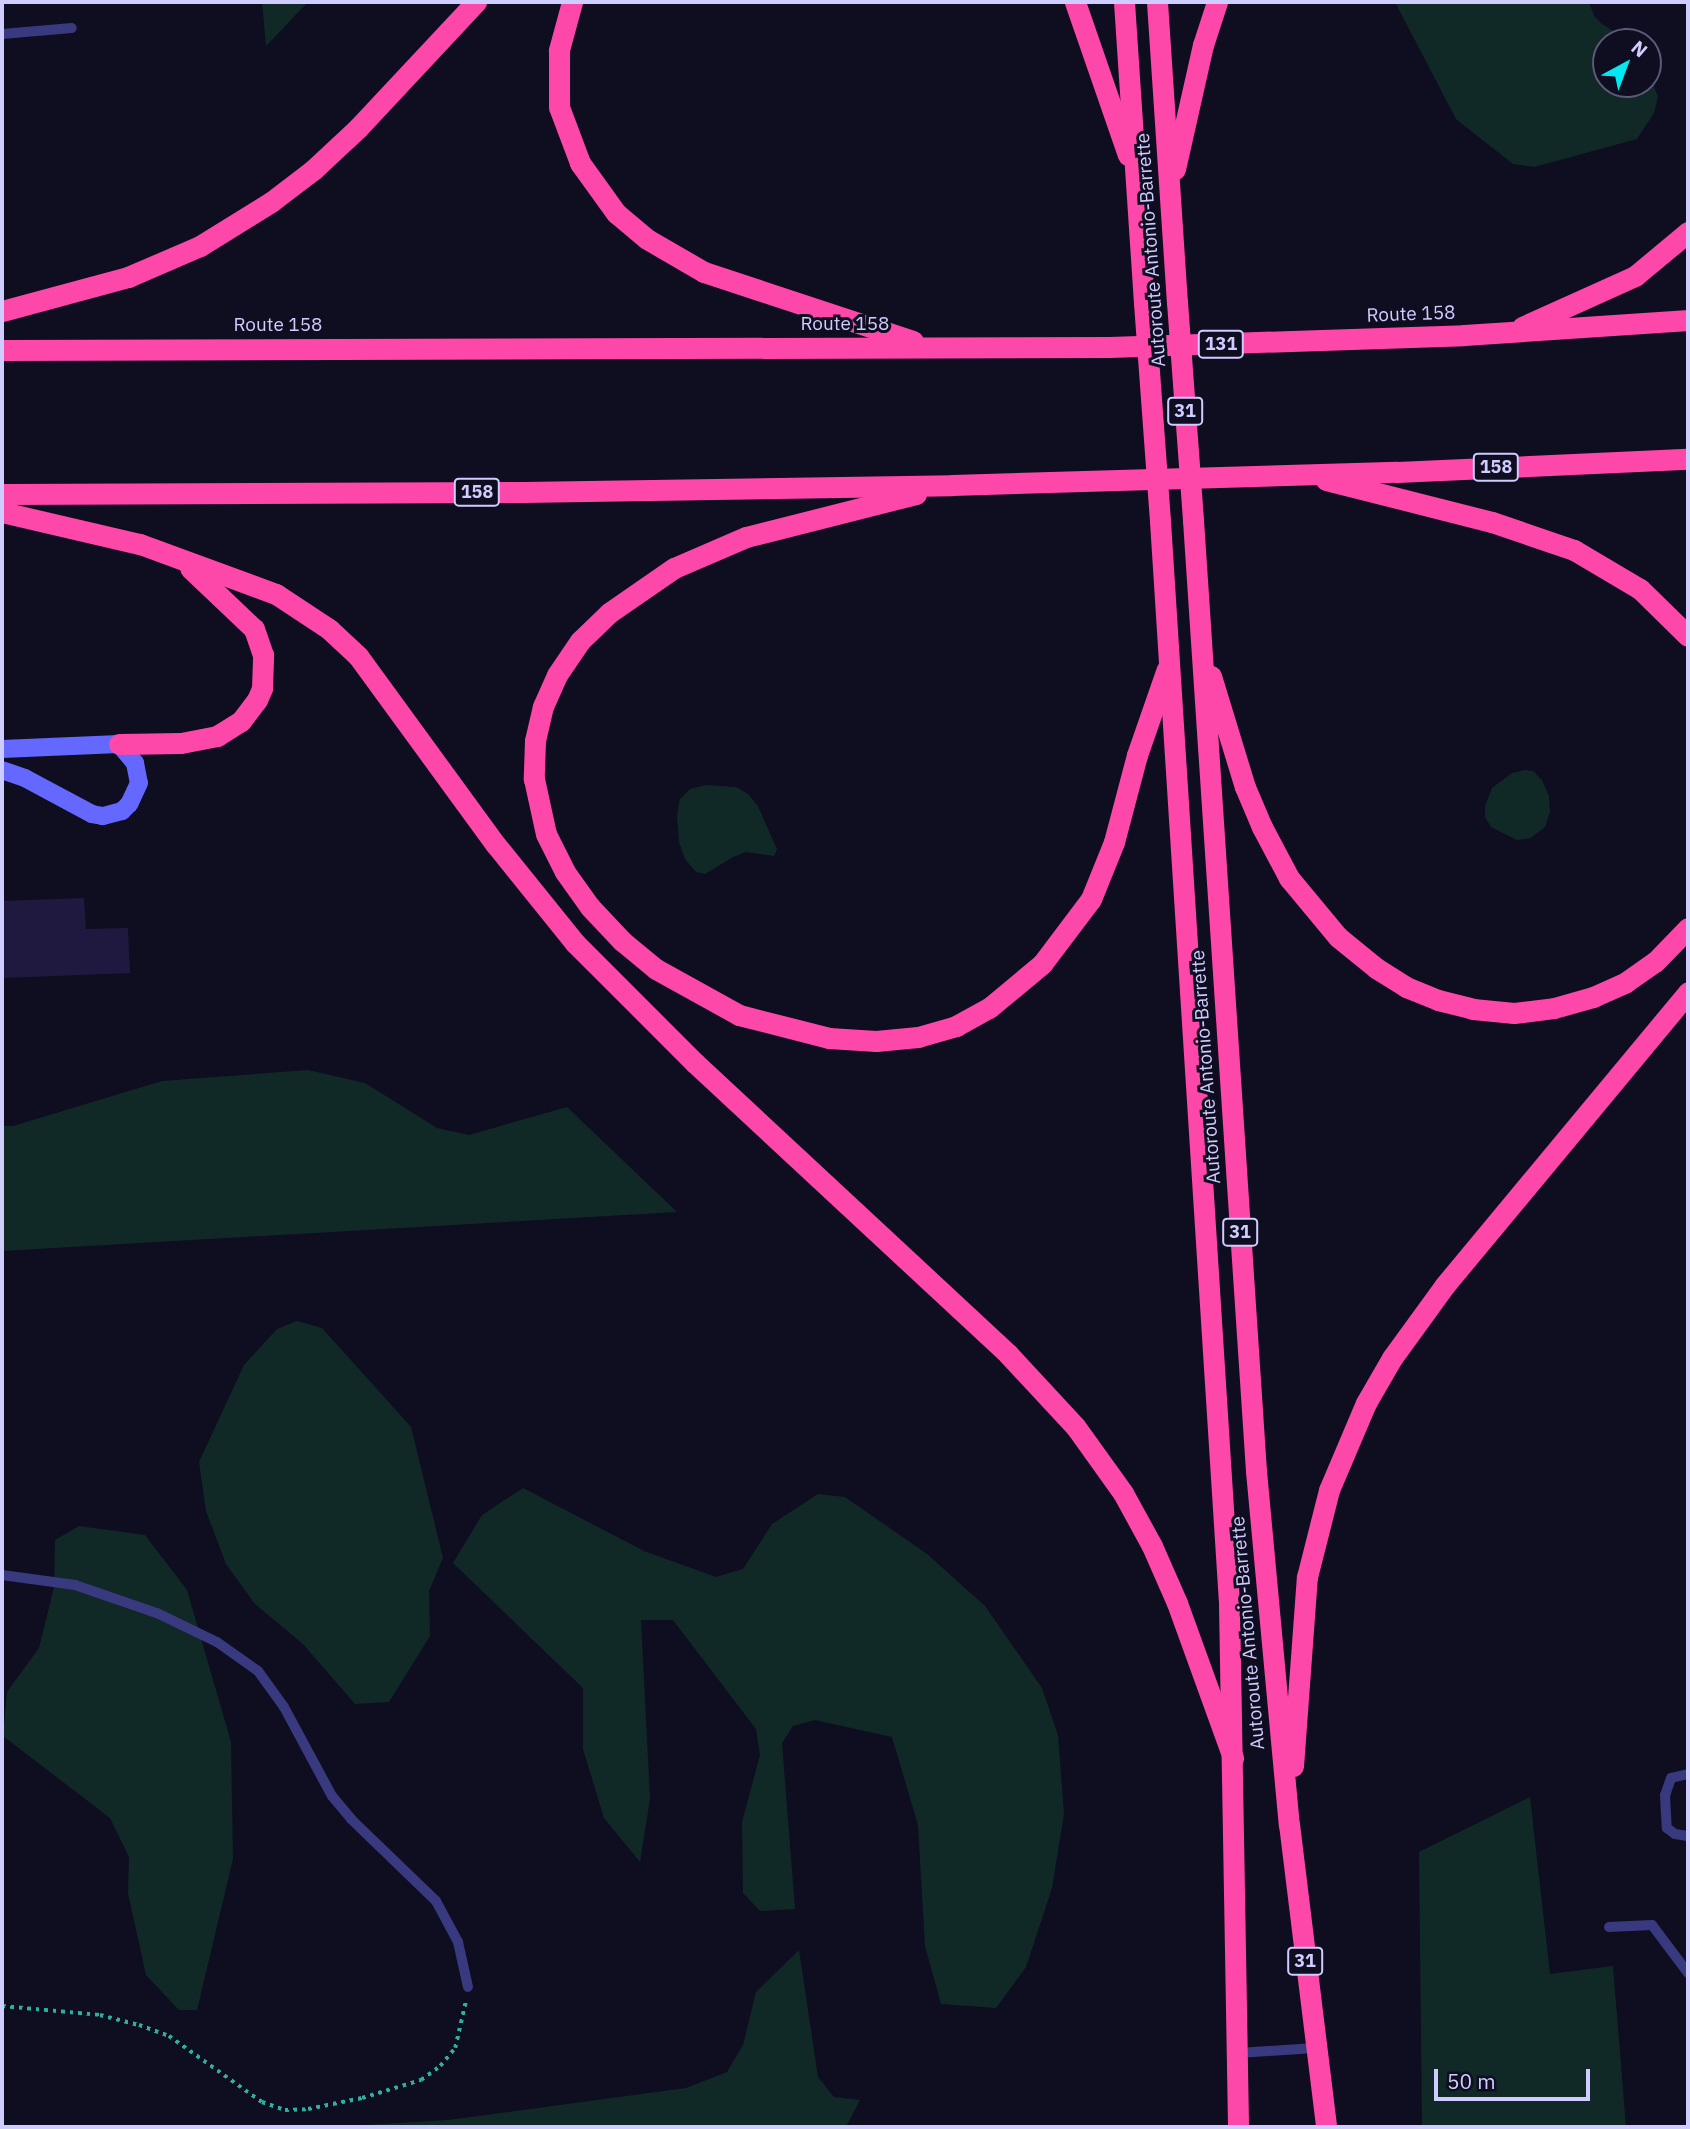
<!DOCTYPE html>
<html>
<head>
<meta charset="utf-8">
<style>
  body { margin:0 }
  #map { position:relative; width:1690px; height:2129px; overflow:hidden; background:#0f0d20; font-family:"IBM Plex Sans",sans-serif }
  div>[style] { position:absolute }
  .green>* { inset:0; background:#102927 }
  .building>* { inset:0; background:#1f1940 }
  .path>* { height:3.5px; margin-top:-1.75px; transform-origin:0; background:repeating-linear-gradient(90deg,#2eb0a1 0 3.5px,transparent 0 8.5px) }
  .lane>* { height:10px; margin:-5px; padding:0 5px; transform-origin:5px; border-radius:5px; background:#38397e }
  .secondary>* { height:18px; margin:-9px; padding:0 9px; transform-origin:9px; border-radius:9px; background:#6468fe }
  .highway>* { height:21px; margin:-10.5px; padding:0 10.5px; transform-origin:10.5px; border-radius:10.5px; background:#fd48a9 }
  .highway-bridge>* { height:21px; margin:-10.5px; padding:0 10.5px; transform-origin:10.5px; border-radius:10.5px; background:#fd48a9 }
  span { translate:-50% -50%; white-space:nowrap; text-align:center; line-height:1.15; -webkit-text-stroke:6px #0f0d20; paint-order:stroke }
  .shield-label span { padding:2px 5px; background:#0f0d20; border:2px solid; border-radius:5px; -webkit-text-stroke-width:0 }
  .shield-label { font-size:18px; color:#cfccff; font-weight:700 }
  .street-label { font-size:19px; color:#cfccff }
  .frame { position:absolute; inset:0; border:4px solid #cfccff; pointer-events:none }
  .north { position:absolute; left:1592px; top:28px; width:70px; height:70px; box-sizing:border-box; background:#0f0d20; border:2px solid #5c5979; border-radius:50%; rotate:41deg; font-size:19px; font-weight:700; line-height:28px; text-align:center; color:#cfccff }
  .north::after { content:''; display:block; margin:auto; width:24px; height:32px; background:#02e9f4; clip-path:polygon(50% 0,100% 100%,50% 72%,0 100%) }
  .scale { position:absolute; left:1434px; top:2069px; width:156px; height:32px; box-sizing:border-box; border:4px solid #cfccff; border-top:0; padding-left:9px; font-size:21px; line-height:24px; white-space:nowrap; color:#cfccff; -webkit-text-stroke:5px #0f0d20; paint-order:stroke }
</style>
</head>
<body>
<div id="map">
  <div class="green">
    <div style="clip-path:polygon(262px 2px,308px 2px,266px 46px)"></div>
    <div style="clip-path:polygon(1395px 2px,1589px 2px,1594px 16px,1602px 24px,1630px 42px,1606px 42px,1606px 84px,1648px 84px,1648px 71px,1658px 97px,1654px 113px,1637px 139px,1534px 167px,1513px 164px,1456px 119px)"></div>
    <div style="clip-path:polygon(1525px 770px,1533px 771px,1542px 780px,1549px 796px,1550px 812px,1545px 827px,1531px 838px,1517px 840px,1491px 827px,1485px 817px,1485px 806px,1492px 788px,1512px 773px)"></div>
    <div style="clip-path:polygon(706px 785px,736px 787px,748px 794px,758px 806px,772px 838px,777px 849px,774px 856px,746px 852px,733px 857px,705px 874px,696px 872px,685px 859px,679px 842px,677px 815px,680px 799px,690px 789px)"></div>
    <div style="clip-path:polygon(308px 1070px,365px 1083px,437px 1128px,469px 1135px,567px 1107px,677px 1212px,2px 1251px,2px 1126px,13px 1126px,162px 1081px)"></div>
    <div style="clip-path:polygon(297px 1321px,322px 1328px,411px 1427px,443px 1558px,429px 1591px,430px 1636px,389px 1702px,355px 1704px,303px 1644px,255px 1604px,226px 1564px,206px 1511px,199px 1462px,244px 1365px,277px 1329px)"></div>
    <div style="clip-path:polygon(523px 1488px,644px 1551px,716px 1577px,743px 1569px,772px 1524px,818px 1494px,845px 1497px,927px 1554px,985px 1606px,1042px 1688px,1058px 1735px,1064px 1814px,1052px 1888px,1026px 1967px,996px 2008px,941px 2004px,925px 1946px,918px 1825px,892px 1737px,815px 1720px,793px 1726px,782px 1743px,795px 1909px,760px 1911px,743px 1893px,742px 1822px,760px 1755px,756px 1729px,673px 1620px,641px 1620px,650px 1799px,640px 1862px,604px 1818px,583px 1749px,583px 1688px,453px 1563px,482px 1515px)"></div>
    <div style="clip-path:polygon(79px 1526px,145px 1535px,187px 1590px,231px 1742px,233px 1859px,197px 2010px,179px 2010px,146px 1975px,128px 1893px,129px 1857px,110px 1818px,3px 1736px,7px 1692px,39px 1648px,54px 1587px,55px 1540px)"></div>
    <div style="clip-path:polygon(1530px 1797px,1550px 1974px,1613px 1966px,1626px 2127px,1422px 2127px,1419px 1852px)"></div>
    <div style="clip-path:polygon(799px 1950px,818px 2077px,834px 2097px,860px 2100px,846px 2127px,330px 2127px,448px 2120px,686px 2088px,727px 2072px,743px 2045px,756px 1992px)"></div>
  </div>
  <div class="building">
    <div style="clip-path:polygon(84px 898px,86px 929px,128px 928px,130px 973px,3px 978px,2px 901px)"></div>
  </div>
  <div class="path">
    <div style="left:2px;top:2006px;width:98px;rotate:5.2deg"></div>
    <div style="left:100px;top:2015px;width:40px;rotate:14.4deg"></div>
    <div style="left:139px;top:2025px;width:32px;rotate:20deg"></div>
    <div style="left:169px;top:2036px;width:114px;rotate:35.4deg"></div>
    <div style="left:262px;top:2102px;width:24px;rotate:19deg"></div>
    <div style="left:285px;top:2110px;width:23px;rotate:-2deg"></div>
    <div style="left:308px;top:2109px;width:55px;rotate:-11.5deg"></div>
    <div style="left:362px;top:2098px;width:62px;rotate:-17deg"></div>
    <div style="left:421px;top:2080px;width:24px;rotate:-36deg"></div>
    <div style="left:440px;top:2066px;width:23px;rotate:-50deg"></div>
    <div style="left:455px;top:2048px;width:49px;rotate:-77.1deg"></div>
  </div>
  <div class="lane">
    <div style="left:2px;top:34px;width:70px;rotate:-4.9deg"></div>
    <div style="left:2px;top:1575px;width:74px;rotate:7.8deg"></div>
    <div style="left:75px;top:1585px;width:87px;rotate:18.9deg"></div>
    <div style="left:157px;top:1613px;width:67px;rotate:25.8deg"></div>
    <div style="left:217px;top:1642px;width:50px;rotate:35.3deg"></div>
    <div style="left:258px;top:1671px;width:44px;rotate:54.2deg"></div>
    <div style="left:284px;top:1707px;width:101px;rotate:61.7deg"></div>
    <div style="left:332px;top:1796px;width:30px;rotate:50deg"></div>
    <div style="left:351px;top:1819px;width:118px;rotate:44deg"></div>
    <div style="left:436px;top:1901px;width:47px;rotate:61.8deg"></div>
    <div style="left:458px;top:1942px;width:46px;rotate:77.5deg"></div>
    <div style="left:1688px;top:1774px;width:17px;rotate:167deg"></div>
    <div style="left:1671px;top:1778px;width:18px;rotate:109deg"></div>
    <div style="left:1665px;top:1795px;width:33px;rotate:87deg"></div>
    <div style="left:1667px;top:1828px;width:10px;rotate:37deg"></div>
    <div style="left:1675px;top:1834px;width:13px;rotate:9deg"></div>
    <div style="left:1609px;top:1927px;width:43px;rotate:-2.7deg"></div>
    <div style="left:1652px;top:1925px;width:60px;rotate:53.1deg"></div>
    <div style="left:1238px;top:2053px;width:77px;rotate:-3.7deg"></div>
  </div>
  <div class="secondary">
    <div style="left:2px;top:749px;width:117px;rotate:-2.4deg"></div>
    <div style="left:119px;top:744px;width:25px;rotate:50deg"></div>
    <div style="left:135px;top:763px;width:20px;rotate:79deg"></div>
    <div style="left:139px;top:783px;width:23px;rotate:115deg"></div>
    <div style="left:129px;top:804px;width:10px;rotate:135deg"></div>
    <div style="left:122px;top:811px;width:20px;rotate:165deg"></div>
    <div style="left:103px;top:816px;width:11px;rotate:-170deg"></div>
    <div style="left:92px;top:814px;width:76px;rotate:-151.8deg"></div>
    <div style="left:25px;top:778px;width:24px;rotate:-161deg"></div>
  </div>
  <div class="highway">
    <div style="left:572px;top:2px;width:50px;rotate:105.2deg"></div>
    <div style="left:559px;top:50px;width:57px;rotate:90deg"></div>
    <div style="left:559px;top:107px;width:60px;rotate:69.4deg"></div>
    <div style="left:580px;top:163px;width:62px;rotate:54.2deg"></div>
    <div style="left:616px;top:213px;width:40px;rotate:40deg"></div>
    <div style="left:647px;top:239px;width:66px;rotate:30.1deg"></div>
    <div style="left:704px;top:272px;width:220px;rotate:18.3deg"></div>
    <div style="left:1075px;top:2px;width:162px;rotate:70.9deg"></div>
    <div style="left:1124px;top:2px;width:302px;rotate:86.2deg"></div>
    <div style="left:1157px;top:2px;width:301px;rotate:86.2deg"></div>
    <div style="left:1175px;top:169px;width:127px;rotate:-77.3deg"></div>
    <div style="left:1203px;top:45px;width:45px;rotate:-72deg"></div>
    <div style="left:2px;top:311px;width:131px;rotate:-15.1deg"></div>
    <div style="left:128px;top:277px;width:78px;rotate:-23.3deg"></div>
    <div style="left:200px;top:246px;width:84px;rotate:-31.8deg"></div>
    <div style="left:271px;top:202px;width:53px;rotate:-37.3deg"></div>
    <div style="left:313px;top:170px;width:62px;rotate:-43deg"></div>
    <div style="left:358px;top:128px;width:173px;rotate:-46.9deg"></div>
    <div style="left:1522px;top:327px;width:124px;rotate:-24.3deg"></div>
    <div style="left:1635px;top:276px;width:69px;rotate:-39.7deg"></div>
    <div style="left:2px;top:350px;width:1107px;rotate:-0.16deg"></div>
    <div style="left:1109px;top:347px;width:355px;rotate:-1.9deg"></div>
    <div style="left:1464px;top:335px;width:225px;rotate:-3.8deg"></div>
    <div style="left:1326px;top:480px;width:171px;rotate:14.2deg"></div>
    <div style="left:1492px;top:522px;width:87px;rotate:18.9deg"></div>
    <div style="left:1574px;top:550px;width:77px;rotate:30.6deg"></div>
    <div style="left:1640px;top:589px;width:67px;rotate:44.4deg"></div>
    <div style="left:2px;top:494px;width:521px;rotate:-0.22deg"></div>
    <div style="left:523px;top:492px;width:429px;rotate:-0.9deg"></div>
    <div style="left:952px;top:485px;width:445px;rotate:-1.7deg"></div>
    <div style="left:1397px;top:472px;width:291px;rotate:-2.6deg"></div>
    <div style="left:916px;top:494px;width:175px;rotate:165.8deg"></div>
    <div style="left:746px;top:537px;width:78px;rotate:156.7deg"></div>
    <div style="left:674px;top:568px;width:79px;rotate:145.3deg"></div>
    <div style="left:609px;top:613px;width:40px;rotate:136deg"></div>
    <div style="left:580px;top:641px;width:41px;rotate:124.1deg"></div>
    <div style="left:557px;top:675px;width:34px;rotate:114deg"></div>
    <div style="left:543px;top:706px;width:36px;rotate:103deg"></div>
    <div style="left:535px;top:741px;width:38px;rotate:92deg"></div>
    <div style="left:534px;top:779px;width:56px;rotate:77.7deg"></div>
    <div style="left:546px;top:834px;width:42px;rotate:63.4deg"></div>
    <div style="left:565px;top:872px;width:43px;rotate:54.5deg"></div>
    <div style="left:590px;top:907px;width:47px;rotate:46.7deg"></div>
    <div style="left:622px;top:941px;width:44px;rotate:39.5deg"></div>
    <div style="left:656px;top:969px;width:95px;rotate:29deg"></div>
    <div style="left:739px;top:1015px;width:93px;rotate:14.3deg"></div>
    <div style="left:829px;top:1038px;width:47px;rotate:3.7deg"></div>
    <div style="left:876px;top:1041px;width:42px;rotate:-5.4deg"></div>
    <div style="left:918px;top:1037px;width:40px;rotate:-16deg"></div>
    <div style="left:956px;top:1026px;width:38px;rotate:-29deg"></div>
    <div style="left:989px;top:1008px;width:69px;rotate:-39.7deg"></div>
    <div style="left:1042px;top:964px;width:81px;rotate:-53deg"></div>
    <div style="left:1091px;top:899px;width:61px;rotate:-68deg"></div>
    <div style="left:1114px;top:842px;width:90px;rotate:-75.2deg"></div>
    <div style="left:1137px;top:755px;width:91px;rotate:-70.8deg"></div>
    <div style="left:2px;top:512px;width:142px;rotate:13.1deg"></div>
    <div style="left:140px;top:544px;width:145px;rotate:20.2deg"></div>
    <div style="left:276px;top:594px;width:64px;rotate:33.4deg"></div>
    <div style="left:329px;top:629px;width:40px;rotate:43deg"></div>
    <div style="left:358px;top:656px;width:234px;rotate:53.9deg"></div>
    <div style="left:496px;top:845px;width:126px;rotate:51.1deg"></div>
    <div style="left:575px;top:943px;width:170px;rotate:45deg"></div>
    <div style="left:695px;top:1063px;width:427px;rotate:42.9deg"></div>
    <div style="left:1008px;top:1354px;width:98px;rotate:47.1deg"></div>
    <div style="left:1075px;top:1426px;width:82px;rotate:54.4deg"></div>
    <div style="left:1123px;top:1493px;width:60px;rotate:61.3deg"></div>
    <div style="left:1152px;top:1546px;width:62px;rotate:66.3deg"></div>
    <div style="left:1177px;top:1603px;width:165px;rotate:70.1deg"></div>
    <div style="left:1193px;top:520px;width:953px;rotate:86.21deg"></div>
    <div style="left:1256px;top:1471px;width:355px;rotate:84.7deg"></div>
    <div style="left:1289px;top:1824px;width:305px;rotate:83deg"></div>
    <div style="left:1160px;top:521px;width:1085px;rotate:86.35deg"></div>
    <div style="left:1229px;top:1604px;width:523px;rotate:89.01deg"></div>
    <div style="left:1211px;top:676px;width:116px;rotate:73deg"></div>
    <div style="left:1245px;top:787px;width:43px;rotate:67deg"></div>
    <div style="left:1262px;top:827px;width:58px;rotate:62.1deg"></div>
    <div style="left:1289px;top:878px;width:77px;rotate:50.3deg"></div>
    <div style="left:1338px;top:937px;width:49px;rotate:39.2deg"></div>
    <div style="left:1376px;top:968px;width:36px;rotate:32deg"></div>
    <div style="left:1406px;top:987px;width:35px;rotate:22deg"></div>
    <div style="left:1438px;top:1000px;width:36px;rotate:14deg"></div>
    <div style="left:1473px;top:1009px;width:41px;rotate:5.6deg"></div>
    <div style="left:1514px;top:1013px;width:40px;rotate:-7.1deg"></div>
    <div style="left:1554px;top:1008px;width:41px;rotate:-15.8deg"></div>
    <div style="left:1593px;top:997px;width:36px;rotate:-24deg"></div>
    <div style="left:1626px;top:982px;width:35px;rotate:-35deg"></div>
    <div style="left:1655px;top:962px;width:47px;rotate:-45.9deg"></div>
    <div style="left:119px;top:744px;width:62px;rotate:-0.9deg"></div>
    <div style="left:181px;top:743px;width:37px;rotate:-11deg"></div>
    <div style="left:217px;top:736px;width:28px;rotate:-32deg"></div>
    <div style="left:241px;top:721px;width:26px;rotate:-53deg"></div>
    <div style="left:257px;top:700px;width:13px;rotate:-67deg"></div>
    <div style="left:262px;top:688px;width:33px;rotate:-88deg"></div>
    <div style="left:263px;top:655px;width:28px;rotate:-109deg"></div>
    <div style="left:254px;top:629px;width:88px;rotate:-136.4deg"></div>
    <div style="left:1293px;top:1766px;width:190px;rotate:-85.8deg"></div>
    <div style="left:1307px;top:1577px;width:90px;rotate:-75.8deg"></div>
    <div style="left:1329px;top:1490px;width:95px;rotate:-67deg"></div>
    <div style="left:1366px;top:1403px;width:52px;rotate:-60deg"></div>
    <div style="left:1392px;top:1358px;width:90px;rotate:-54deg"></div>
    <div style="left:1445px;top:1285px;width:381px;rotate:-50.3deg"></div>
  </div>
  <div class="highway-bridge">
    <div style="left:1177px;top:302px;width:219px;rotate:85.8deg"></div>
    <div style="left:1144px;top:303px;width:219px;rotate:85.8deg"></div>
  </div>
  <div class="shield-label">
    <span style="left:1221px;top:344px">131</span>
    <span style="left:1185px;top:411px">31</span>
    <span style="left:1496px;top:467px">158</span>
    <span style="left:477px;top:492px">158</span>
    <span style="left:1240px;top:1232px">31</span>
    <span style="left:1305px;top:1961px">31</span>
  </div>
  <div class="street-label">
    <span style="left:1151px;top:250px;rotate:-94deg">Autoroute Antonio-Barrette</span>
    <span style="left:1411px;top:314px;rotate:-2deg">Route 158</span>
    <span style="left:845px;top:324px">Route 158</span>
    <span style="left:278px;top:325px">Route 158</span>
    <span style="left:1206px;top:1067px;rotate:-94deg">Autoroute Antonio-Barrette</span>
    <span style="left:1248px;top:1633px;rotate:-95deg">Autoroute Antonio-Barrette</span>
  </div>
  <div class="frame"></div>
  <div class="north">N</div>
  <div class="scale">50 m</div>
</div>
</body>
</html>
